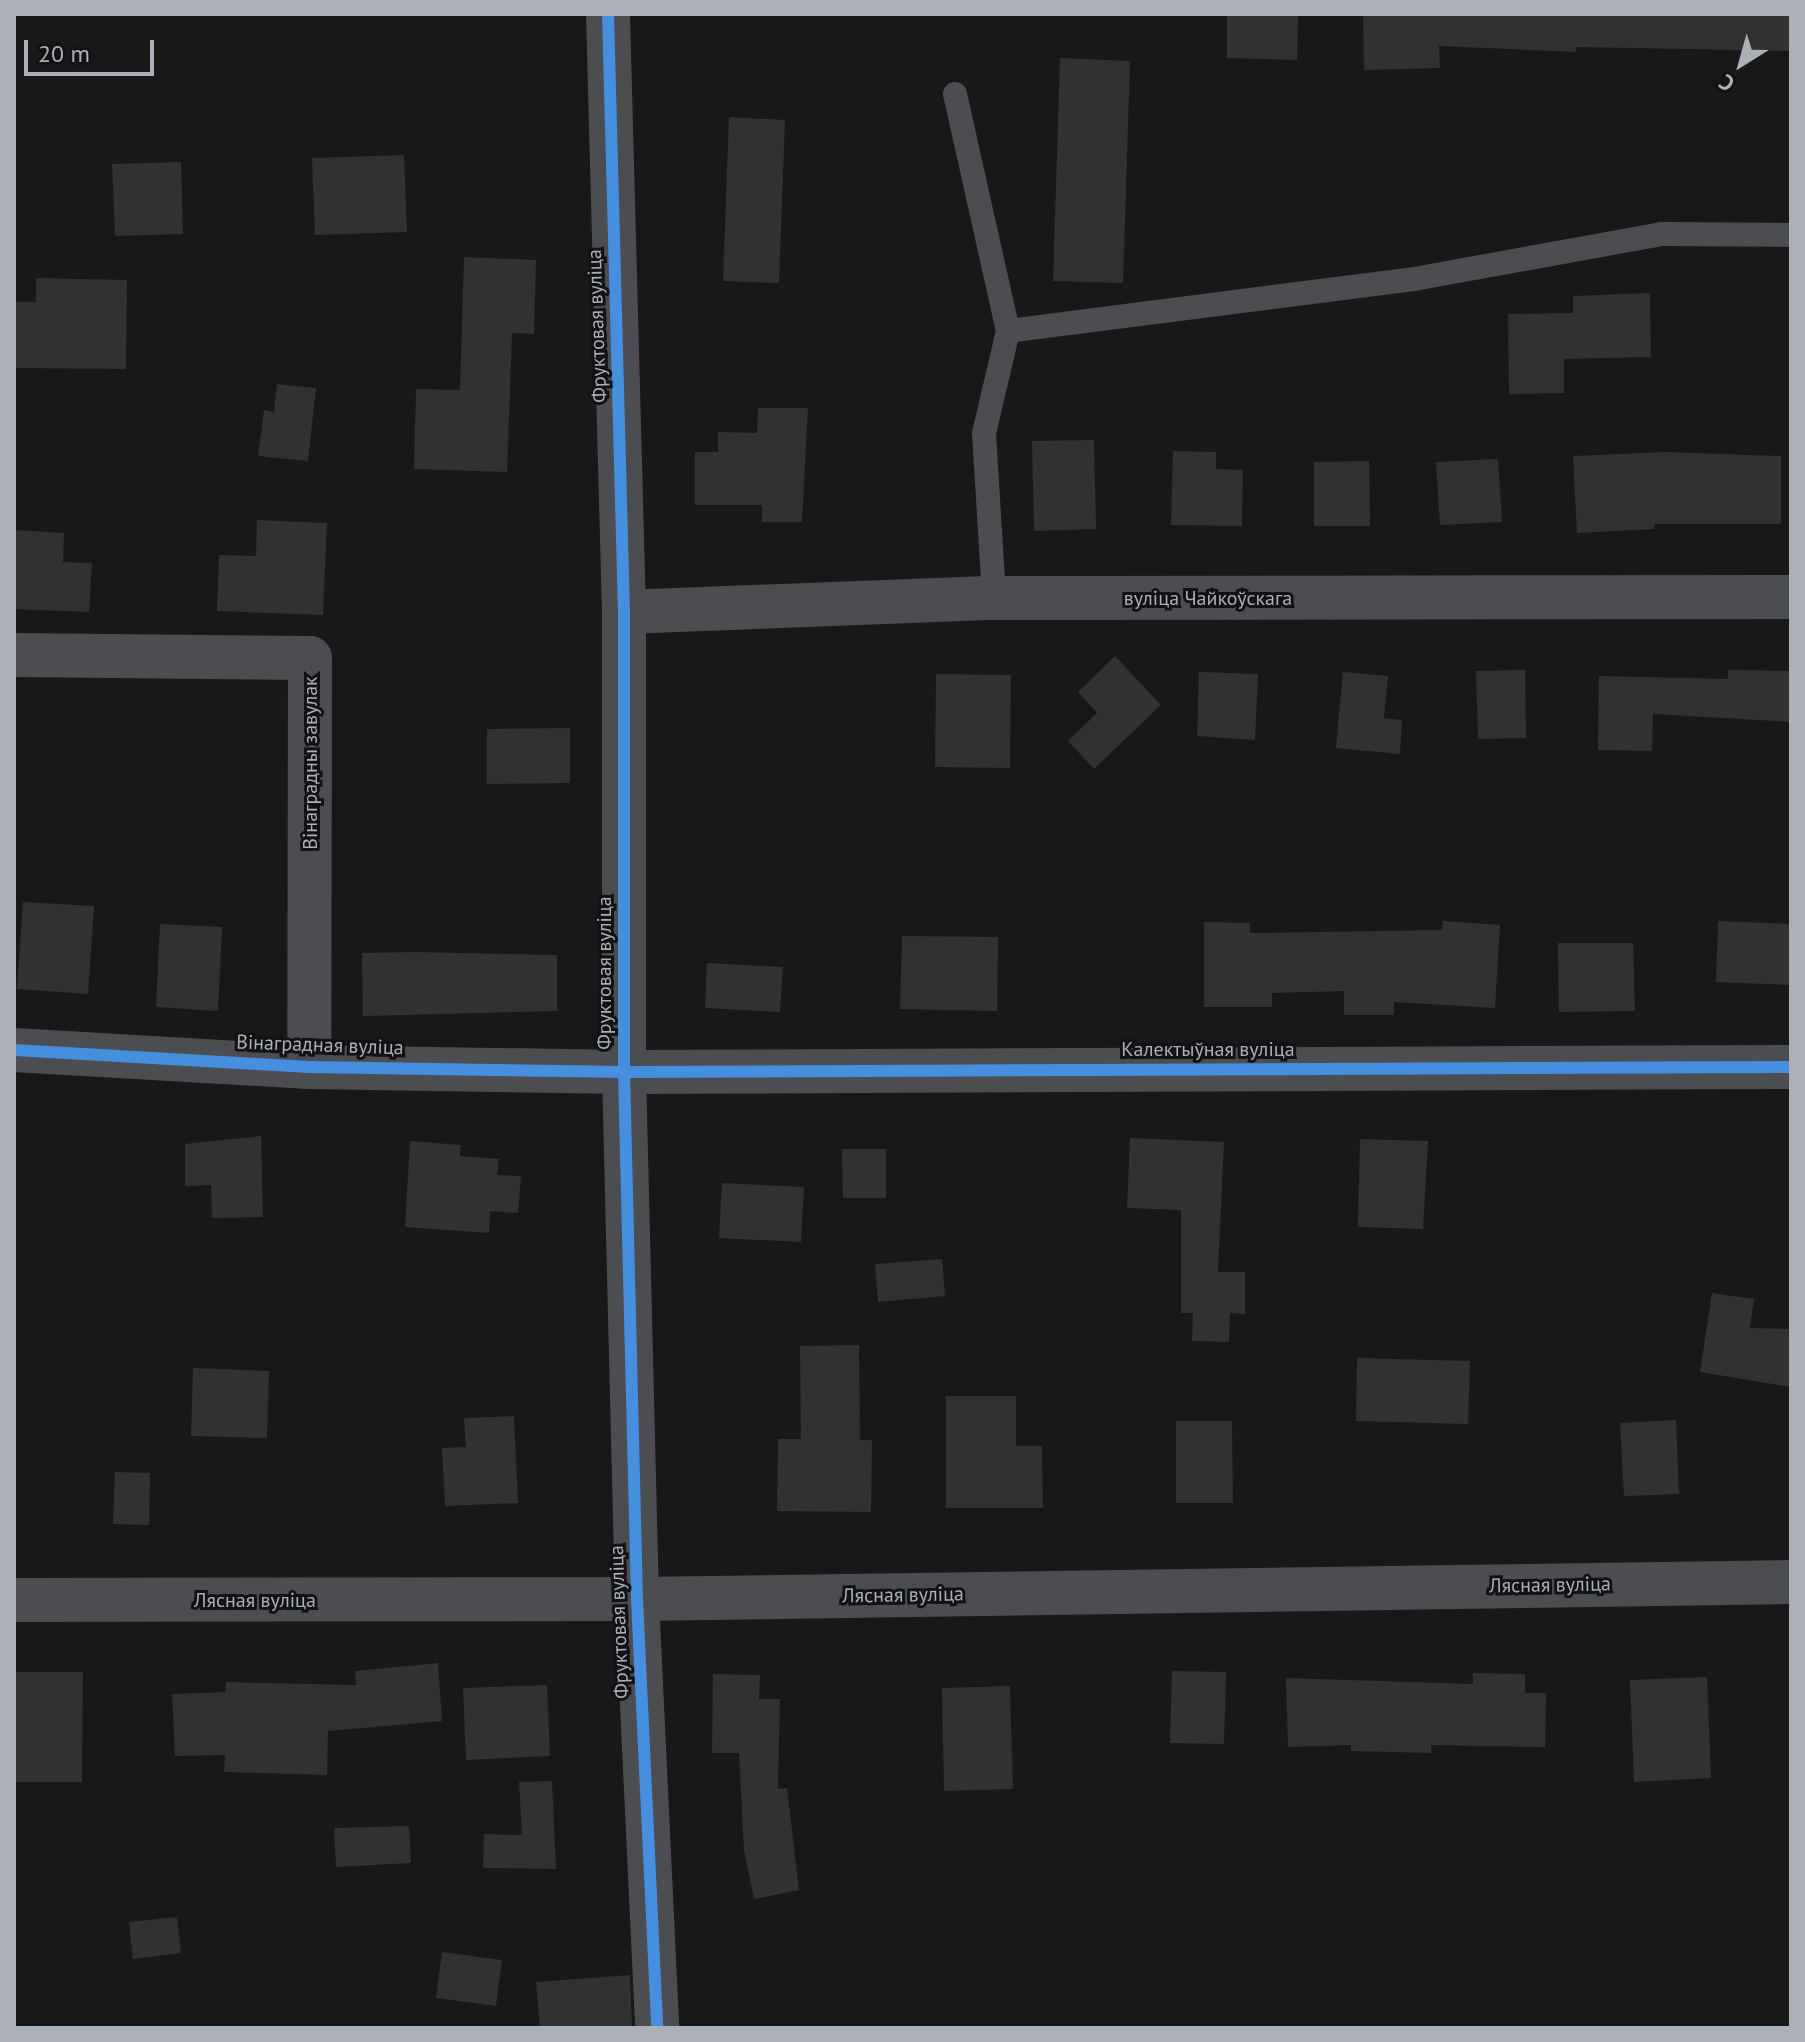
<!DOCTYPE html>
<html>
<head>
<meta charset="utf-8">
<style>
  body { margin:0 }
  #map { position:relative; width:1805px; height:2042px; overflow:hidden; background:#181818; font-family:"PT Sans",sans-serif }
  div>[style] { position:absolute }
  .building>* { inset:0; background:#313132 }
  .lane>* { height:24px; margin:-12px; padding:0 12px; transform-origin:12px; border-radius:12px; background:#4c4d51 }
  .street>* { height:44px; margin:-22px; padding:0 22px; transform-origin:22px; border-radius:22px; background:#4c4d51 }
  .cycleway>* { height:12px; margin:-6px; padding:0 6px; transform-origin:6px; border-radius:6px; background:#468fdf }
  span { translate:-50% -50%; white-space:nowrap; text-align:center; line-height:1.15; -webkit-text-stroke:6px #121214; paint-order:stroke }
  .street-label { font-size:20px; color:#aaafb8 }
  .frame { position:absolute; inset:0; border:16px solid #aaafb8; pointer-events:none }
  .north { position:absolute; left:1701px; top:24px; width:80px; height:80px; -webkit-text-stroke:6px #121214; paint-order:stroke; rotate:217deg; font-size:22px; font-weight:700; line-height:32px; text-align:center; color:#aaafb8 }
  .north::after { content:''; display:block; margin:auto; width:28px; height:36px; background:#aaafb8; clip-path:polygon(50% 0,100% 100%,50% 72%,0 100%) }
  .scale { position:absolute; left:24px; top:40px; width:130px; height:36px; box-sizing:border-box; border:4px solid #aaafb8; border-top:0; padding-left:10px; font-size:24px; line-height:28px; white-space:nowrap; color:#aaafb8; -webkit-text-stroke:6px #121214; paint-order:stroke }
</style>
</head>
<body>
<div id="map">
  <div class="building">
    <div style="clip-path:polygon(1227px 14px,1298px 14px,1297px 60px,1227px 58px)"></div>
    <div style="clip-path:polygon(1363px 14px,1791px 14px,1791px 51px,1577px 47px,1576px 52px,1439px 46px,1440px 68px,1364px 70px)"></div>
    <div style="clip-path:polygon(1060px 58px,1130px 61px,1123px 283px,1053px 281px)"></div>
    <div style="clip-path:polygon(729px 117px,785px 120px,779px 283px,723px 281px)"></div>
    <div style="clip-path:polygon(404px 155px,407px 232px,315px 235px,312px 158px)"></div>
    <div style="clip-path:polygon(181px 162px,183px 234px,115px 236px,112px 164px)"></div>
    <div style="clip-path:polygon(464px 257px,536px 260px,534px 334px,512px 333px,507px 472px,414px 469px,416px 389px,460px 390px)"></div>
    <div style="clip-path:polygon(36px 278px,127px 280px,126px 369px,14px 368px,14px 302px,36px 302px)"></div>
    <div style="clip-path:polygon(1650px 293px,1651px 357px,1564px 359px,1564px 393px,1509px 394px,1508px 314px,1573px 313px,1573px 296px)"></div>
    <div style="clip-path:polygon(277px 384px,316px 388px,308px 461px,258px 456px,264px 410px,274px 412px)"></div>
    <div style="clip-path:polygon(758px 408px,808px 408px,802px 522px,762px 522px,762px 505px,695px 505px,695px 452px,718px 452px,718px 432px,757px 433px)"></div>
    <div style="clip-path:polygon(1094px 440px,1096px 529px,1034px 531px,1032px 441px)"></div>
    <div style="clip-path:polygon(1173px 451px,1216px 452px,1216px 469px,1243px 470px,1242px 526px,1171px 525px)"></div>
    <div style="clip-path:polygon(1665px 452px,1781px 456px,1781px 524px,1654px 524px,1654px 529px,1577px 533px,1573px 456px)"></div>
    <div style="clip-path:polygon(1498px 459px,1502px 522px,1440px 525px,1436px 462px)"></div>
    <div style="clip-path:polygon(1369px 461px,1370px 526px,1314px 526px,1314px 462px)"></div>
    <div style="clip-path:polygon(257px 520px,327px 523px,323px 615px,217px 611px,219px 555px,256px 556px)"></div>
    <div style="clip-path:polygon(14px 530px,64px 533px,63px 562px,92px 563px,89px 612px,14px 609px)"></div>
    <div style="clip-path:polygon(1115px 656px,1161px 705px,1094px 769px,1068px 741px,1097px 713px,1078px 692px)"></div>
    <div style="clip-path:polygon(1525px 670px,1526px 738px,1478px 739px,1476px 671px)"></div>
    <div style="clip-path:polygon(1728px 670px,1791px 671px,1791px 722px,1653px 714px,1652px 751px,1598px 750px,1599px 676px,1728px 679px)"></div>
    <div style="clip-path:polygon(1199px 672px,1258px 674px,1255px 740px,1197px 736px)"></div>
    <div style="clip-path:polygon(1343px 672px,1388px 676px,1384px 718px,1402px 720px,1400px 754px,1336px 748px)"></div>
    <div style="clip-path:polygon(936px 674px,1011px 675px,1010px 768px,935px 767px)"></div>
    <div style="clip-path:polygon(570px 728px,570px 783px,487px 784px,487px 729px)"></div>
    <div style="clip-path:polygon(23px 902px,94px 906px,88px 994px,17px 989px)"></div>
    <div style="clip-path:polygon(1443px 921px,1500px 925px,1495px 1008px,1394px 1002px,1394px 1015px,1344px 1015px,1344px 991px,1272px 993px,1272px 1007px,1204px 1007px,1204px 922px,1250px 923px,1250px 933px,1442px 930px)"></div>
    <div style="clip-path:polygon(1718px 921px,1791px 924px,1790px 985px,1716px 982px)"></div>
    <div style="clip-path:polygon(160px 924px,222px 927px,218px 1011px,156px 1007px)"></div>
    <div style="clip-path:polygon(902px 936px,998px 937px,997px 1011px,900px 1009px)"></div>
    <div style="clip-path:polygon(1558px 943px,1633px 943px,1635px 1011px,1559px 1012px)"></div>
    <div style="clip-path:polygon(415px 952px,557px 955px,557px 1011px,363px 1016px,362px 953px)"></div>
    <div style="clip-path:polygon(707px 963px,783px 967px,780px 1012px,705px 1008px)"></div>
    <div style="clip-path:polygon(261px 1136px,263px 1217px,212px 1218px,211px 1185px,185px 1186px,185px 1144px)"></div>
    <div style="clip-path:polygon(1130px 1138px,1224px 1142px,1218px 1272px,1245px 1272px,1245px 1314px,1230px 1313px,1229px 1342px,1192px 1341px,1193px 1313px,1181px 1313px,1181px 1210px,1127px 1208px)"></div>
    <div style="clip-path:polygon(1360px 1139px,1428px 1141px,1423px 1229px,1358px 1227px)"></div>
    <div style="clip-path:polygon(410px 1141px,461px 1145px,460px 1156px,499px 1159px,497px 1175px,521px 1176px,518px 1213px,490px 1211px,489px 1233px,405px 1227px)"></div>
    <div style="clip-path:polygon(842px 1149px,886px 1149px,886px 1198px,843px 1198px)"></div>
    <div style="clip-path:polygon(722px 1183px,804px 1187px,801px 1242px,719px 1238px)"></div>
    <div style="clip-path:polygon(942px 1259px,945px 1296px,878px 1302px,875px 1264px)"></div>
    <div style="clip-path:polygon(1712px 1293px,1754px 1299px,1750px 1328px,1791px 1329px,1791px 1387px,1700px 1372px)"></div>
    <div style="clip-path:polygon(859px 1345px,860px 1440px,872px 1440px,871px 1512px,777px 1511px,778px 1439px,801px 1439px,800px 1346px)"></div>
    <div style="clip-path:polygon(1357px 1358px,1470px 1361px,1468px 1424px,1356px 1421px)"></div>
    <div style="clip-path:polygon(193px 1368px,269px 1371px,267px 1438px,191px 1436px)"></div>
    <div style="clip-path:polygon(946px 1396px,1016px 1396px,1016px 1446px,1042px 1446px,1043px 1508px,946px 1508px)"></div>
    <div style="clip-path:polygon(514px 1416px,518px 1503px,445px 1506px,442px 1448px,466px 1447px,464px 1418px)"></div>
    <div style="clip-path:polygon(1676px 1420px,1679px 1494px,1624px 1496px,1620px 1423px)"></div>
    <div style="clip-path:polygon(1176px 1421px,1232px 1421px,1233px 1503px,1176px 1503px)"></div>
    <div style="clip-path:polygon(115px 1472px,150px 1473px,149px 1525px,113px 1524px)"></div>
    <div style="clip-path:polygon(438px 1663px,442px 1721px,328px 1731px,327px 1775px,224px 1772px,225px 1755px,175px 1756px,172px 1694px,226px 1692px,226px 1682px,356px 1685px,355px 1671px)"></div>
    <div style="clip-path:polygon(1172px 1671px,1226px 1672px,1224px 1744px,1170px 1743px)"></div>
    <div style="clip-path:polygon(14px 1672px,83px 1672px,82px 1782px,14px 1782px)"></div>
    <div style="clip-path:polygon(1473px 1673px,1525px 1674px,1525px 1693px,1546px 1693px,1545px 1747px,1431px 1745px,1431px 1753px,1351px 1751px,1351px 1745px,1288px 1747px,1286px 1678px,1473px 1684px)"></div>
    <div style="clip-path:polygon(713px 1674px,760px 1675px,759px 1699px,780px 1699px,778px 1789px,787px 1788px,799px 1890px,754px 1899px,744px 1850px,739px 1753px,712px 1753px)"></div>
    <div style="clip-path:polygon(1707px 1677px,1711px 1778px,1634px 1782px,1630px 1680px)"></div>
    <div style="clip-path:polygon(547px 1685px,550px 1756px,466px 1760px,463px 1688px)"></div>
    <div style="clip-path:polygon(1010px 1686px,1013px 1789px,944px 1791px,942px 1688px)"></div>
    <div style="clip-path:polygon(552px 1781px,556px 1869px,483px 1868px,484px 1834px,522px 1835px,519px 1782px)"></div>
    <div style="clip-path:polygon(409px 1826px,411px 1863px,336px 1867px,334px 1828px)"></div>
    <div style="clip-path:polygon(177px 1917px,181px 1953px,133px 1959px,129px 1922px)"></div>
    <div style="clip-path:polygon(442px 1952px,502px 1960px,496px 2006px,436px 1998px)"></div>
    <div style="clip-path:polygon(630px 1975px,632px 2028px,540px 2028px,536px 1982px)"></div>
  </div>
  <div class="lane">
    <div style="left:955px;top:94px;width:243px;rotate:77.4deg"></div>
    <div style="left:1008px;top:331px;width:105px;rotate:103.2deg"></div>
    <div style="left:984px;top:433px;width:165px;rotate:86.5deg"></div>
    <div style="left:1008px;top:331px;width:409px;rotate:-7.3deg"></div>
    <div style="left:1414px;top:279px;width:252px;rotate:-10.3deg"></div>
    <div style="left:1662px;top:234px;width:129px;rotate:0.4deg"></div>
  </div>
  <div class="street">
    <div style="left:608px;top:14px;width:598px;rotate:88.47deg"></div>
    <div style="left:624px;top:612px;width:460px;rotate:90deg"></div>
    <div style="left:624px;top:1072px;width:527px;rotate:88.59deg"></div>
    <div style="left:637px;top:1599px;width:429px;rotate:87.3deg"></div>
    <div style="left:624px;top:612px;width:370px;rotate:-2.2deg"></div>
    <div style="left:994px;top:598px;width:797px;rotate:-0.07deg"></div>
    <div style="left:14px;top:655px;width:296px;rotate:0.6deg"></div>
    <div style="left:310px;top:658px;width:409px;rotate:90.1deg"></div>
    <div style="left:14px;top:1050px;width:295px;rotate:3.3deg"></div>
    <div style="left:309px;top:1067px;width:315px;rotate:0.9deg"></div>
    <div style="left:624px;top:1072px;width:1167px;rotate:-0.25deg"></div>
    <div style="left:14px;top:1600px;width:623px;rotate:-0.09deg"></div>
    <div style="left:637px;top:1599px;width:1154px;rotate:-0.84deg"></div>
  </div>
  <div class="cycleway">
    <div style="left:608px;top:14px;width:598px;rotate:88.47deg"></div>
    <div style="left:624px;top:612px;width:460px;rotate:90deg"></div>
    <div style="left:624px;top:1072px;width:527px;rotate:88.59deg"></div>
    <div style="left:637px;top:1599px;width:429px;rotate:87.3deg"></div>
    <div style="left:14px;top:1050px;width:295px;rotate:3.3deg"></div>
    <div style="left:309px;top:1067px;width:315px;rotate:0.9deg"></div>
    <div style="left:624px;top:1072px;width:1167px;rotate:-0.25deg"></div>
  </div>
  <div class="street-label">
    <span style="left:597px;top:326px;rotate:-92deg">Фруктовая вуліца</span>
    <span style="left:1208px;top:598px">вуліца Чайкоўскага</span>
    <span style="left:310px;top:763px;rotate:-90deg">Вінаградны завулак</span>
    <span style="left:604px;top:973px;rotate:-90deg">Фруктовая вуліца</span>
    <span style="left:320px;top:1045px;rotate:2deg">Вінаградная вуліца</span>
    <span style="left:1208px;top:1049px">Калектыўная вуліца</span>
    <span style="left:1550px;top:1585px;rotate:-1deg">Лясная вуліца</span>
    <span style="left:903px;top:1595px;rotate:-1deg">Лясная вуліца</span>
    <span style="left:255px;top:1600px">Лясная вуліца</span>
    <span style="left:619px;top:1622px;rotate:-92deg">Фруктовая вуліца</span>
  </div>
  <div class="frame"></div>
  <div class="north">С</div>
  <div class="scale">20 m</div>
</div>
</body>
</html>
